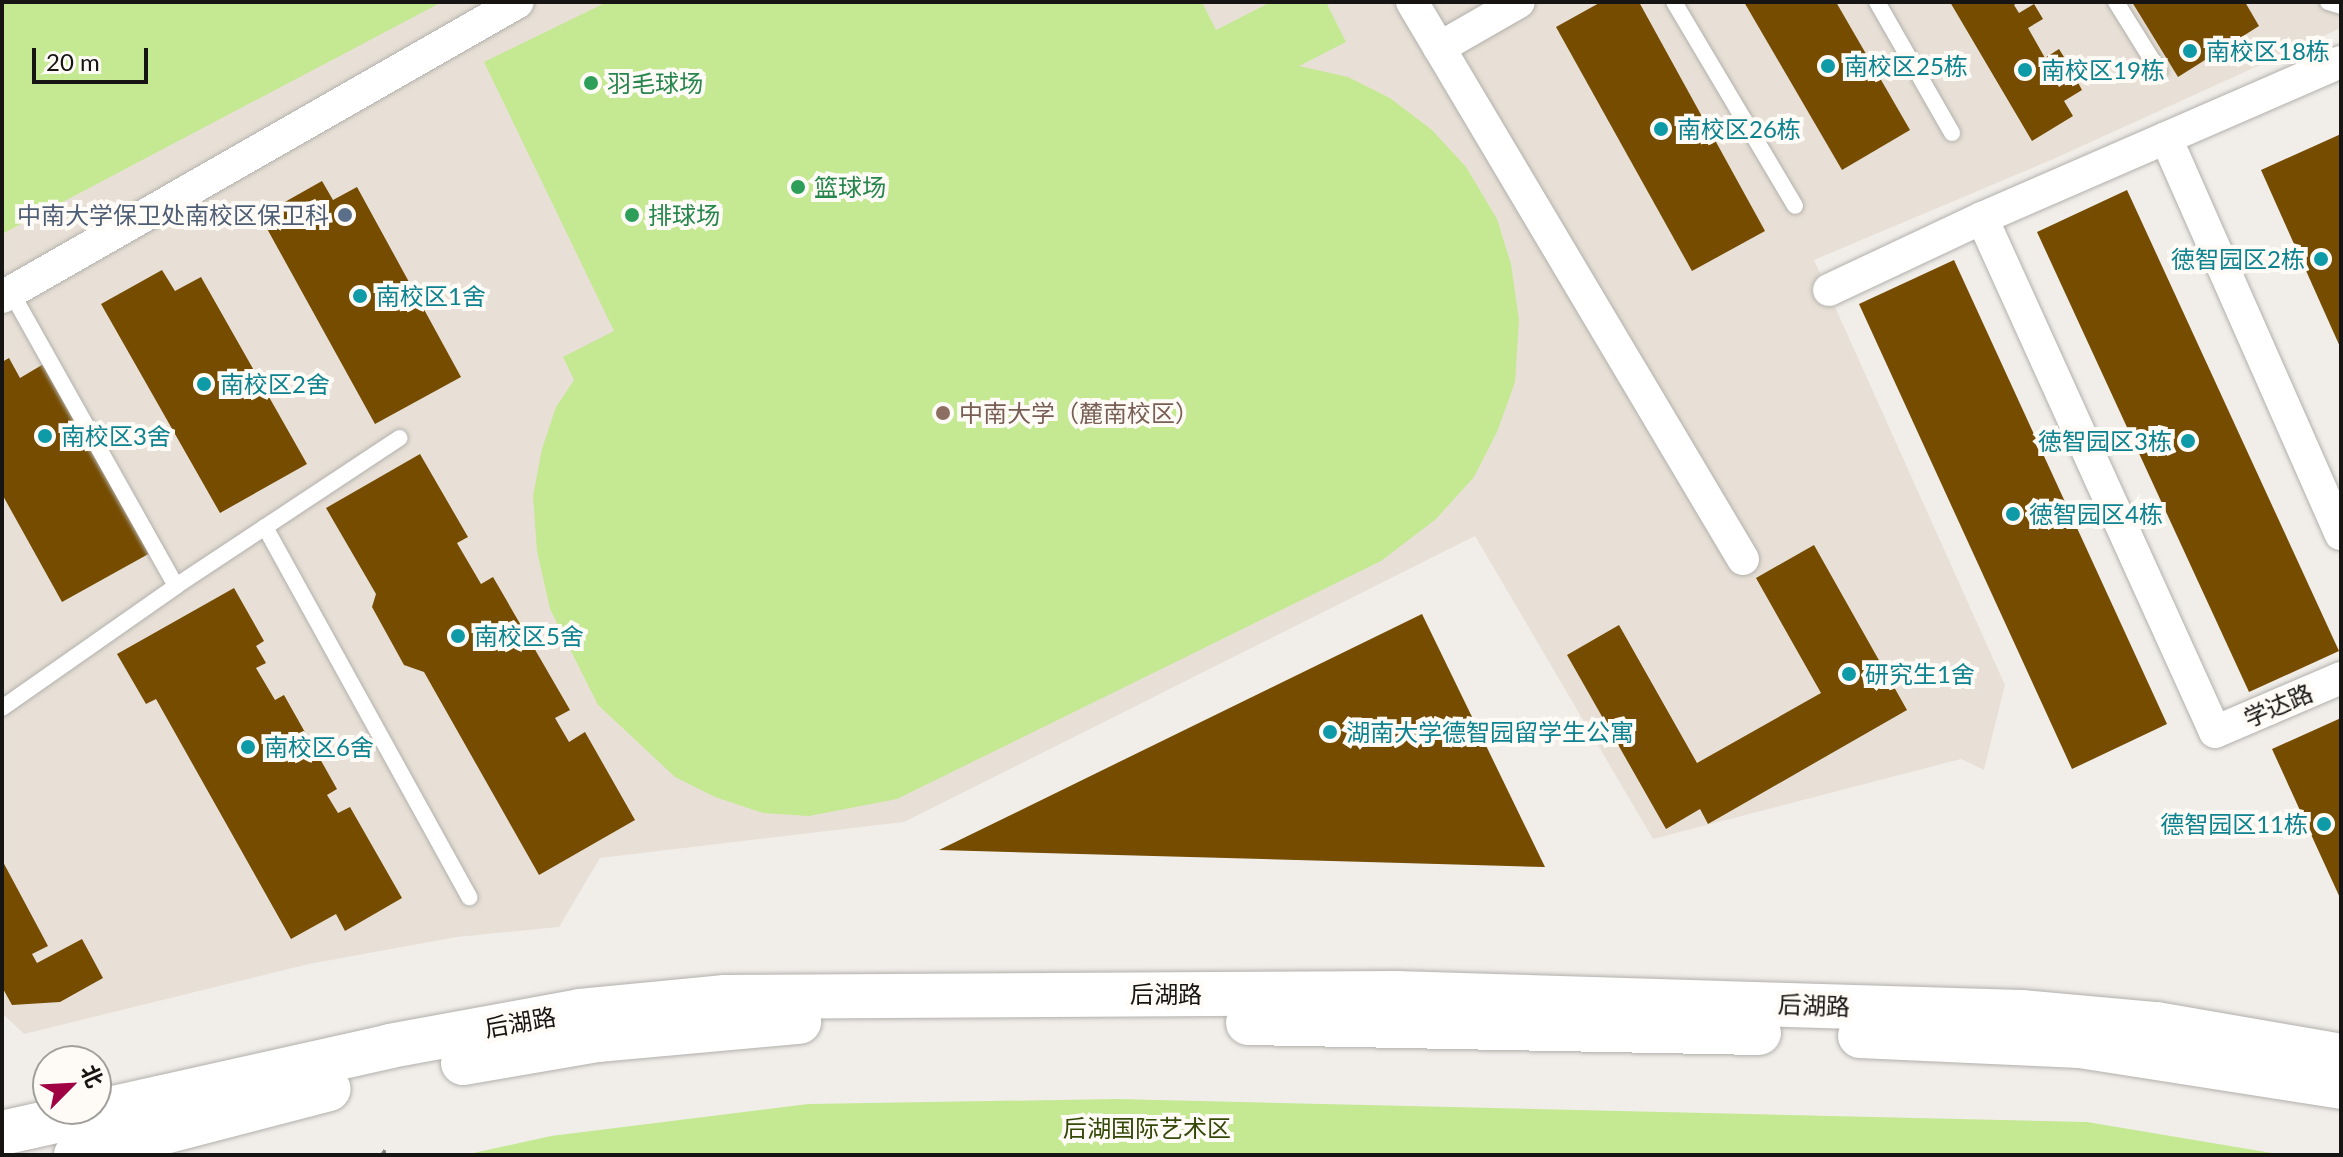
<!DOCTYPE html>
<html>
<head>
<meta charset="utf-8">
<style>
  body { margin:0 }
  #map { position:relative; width:2343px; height:1157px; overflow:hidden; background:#f1eeea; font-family:Lato,"Noto Sans SC",sans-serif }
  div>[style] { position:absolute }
  .built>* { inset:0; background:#e8e0d6 }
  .green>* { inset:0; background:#c5e893 }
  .building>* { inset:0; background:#754c00 }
  .path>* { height:5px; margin-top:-2.5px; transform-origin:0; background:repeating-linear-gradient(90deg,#858380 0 4px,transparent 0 10px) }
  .roads { filter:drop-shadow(0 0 2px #b2b0ac) drop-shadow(0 0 2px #b2b0ac) }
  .lane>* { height:16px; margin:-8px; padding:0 8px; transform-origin:8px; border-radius:8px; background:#fff }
  .street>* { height:32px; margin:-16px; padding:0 16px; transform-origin:16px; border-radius:16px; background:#fff }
  .secondary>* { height:44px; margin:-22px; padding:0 22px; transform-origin:22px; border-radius:22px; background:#fff }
  .dots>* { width:22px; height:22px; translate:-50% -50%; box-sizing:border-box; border:4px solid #fefbf7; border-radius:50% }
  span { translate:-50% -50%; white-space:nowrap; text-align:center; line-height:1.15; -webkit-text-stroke:8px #fefbf7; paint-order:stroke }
  .culture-label { font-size:24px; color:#0d838f }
  .left { translate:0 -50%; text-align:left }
  .right { translate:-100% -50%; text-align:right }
  .leisure-label { font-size:24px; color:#27864d }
  .service-label { font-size:24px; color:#4e5e75 }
  .education-label { font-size:24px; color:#785e54 }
  .street-label { font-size:24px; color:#161514 }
  .park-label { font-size:24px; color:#344908 }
  .frame { position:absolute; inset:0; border:4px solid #161514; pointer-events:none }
  .north { position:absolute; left:32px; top:1045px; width:80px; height:80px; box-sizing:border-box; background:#fefbf7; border:2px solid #a19f9c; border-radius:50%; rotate:66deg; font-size:22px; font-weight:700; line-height:32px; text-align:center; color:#161514 }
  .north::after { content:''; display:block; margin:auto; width:28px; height:36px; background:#a00344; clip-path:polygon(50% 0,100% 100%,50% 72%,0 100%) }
  .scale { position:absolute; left:32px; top:48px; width:116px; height:36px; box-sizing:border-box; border:4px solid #161514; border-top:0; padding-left:10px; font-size:24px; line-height:28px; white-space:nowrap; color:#161514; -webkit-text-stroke:6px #fefbf7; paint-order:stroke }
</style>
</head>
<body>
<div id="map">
  <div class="built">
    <div style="clip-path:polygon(2px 2px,2341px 2px,2341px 28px,2058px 157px,1814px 260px,2005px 685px,1984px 770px,1961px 759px,1653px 839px,1475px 536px,904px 822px,600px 858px,559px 927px,457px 937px,309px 964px,24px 1034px,2px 1013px)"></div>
  </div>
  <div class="green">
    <div style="clip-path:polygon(2px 2px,442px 2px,2px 234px)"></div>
    <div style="clip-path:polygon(607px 2px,1202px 2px,1216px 30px,1271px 2px,1326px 2px,1346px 42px,1299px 66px,1348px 77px,1390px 98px,1432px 130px,1466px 167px,1497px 219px,1511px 264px,1519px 320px,1515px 382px,1497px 432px,1474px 477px,1436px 519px,1381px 561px,897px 799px,809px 816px,763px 813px,715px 797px,675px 777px,598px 705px,550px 609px,537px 551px,533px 496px,542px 449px,556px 407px,574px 380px,563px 357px,614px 331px,484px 62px)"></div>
    <div style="clip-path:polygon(1117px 1099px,2087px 1122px,2284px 1155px,464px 1155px,551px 1136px,808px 1104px)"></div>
  </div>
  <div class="building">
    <div style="clip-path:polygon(1601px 2px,1639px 2px,1765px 231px,1692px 271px,1556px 27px)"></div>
    <div style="clip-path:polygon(1744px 2px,1836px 2px,1910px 130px,1842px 170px)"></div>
    <div style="clip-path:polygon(1950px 2px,2018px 2px,2014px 5px,2019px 13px,2034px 4px,2043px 19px,2028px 28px,2045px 58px,2059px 49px,2069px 65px,2051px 75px,2059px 87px,2075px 77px,2082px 90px,2064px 101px,2073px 116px,2032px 141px)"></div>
    <div style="clip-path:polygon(2132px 2px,2245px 2px,2259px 26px,2178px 77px)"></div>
    <div style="clip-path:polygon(2341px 134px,2341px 349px,2261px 170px)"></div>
    <div style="clip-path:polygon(322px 181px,333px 200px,357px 187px,461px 377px,375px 424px,260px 216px)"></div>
    <div style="clip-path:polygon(2127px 190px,2339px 651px,2249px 692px,2037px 232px)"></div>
    <div style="clip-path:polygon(1954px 260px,2167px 724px,2072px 769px,1859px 304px)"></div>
    <div style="clip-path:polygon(162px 270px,175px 291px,201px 277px,307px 464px,220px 513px,101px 304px)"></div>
    <div style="clip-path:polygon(9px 358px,20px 378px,47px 362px,152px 552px,62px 602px,2px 494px,2px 362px)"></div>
    <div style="clip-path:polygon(420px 454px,468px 537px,457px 543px,481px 584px,493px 577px,570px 710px,555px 718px,569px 742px,585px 732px,635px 820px,539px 875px,424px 672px,404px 665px,372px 607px,376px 594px,326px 508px)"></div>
    <div style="clip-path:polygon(1814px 545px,1907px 710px,1708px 824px,1700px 809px,1666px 829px,1567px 655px,1619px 625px,1697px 763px,1821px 693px,1756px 578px)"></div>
    <div style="clip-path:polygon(234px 588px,264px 641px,256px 646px,266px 663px,256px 668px,275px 700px,284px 695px,337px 789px,327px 795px,338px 813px,350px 807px,402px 898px,345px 931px,336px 914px,291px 939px,156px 699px,146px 704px,117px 654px)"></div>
    <div style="clip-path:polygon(1422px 614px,1545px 867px,939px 850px)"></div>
    <div style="clip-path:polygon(2341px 718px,2341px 900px,2272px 749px)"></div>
    <div style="clip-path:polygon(2px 860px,48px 946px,32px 954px,37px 963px,82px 939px,103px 978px,60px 1002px,12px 1005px,2px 987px)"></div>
  </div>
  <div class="path">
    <div style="left:382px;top:1151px;width:9px;rotate:27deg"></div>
  </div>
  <div class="roads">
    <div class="lane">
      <div style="left:1674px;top:2px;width:237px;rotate:59.3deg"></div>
      <div style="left:1877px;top:2px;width:151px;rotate:60.2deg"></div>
      <div style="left:2116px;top:2px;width:81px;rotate:58.1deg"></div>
      <div style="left:2328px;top:2px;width:14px;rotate:17deg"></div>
      <div style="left:11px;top:292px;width:337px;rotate:60.7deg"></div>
      <div style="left:265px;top:527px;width:423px;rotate:61.1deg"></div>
      <div style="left:2px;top:708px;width:213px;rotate:-35deg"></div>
      <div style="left:176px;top:586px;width:268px;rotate:-33.5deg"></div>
    </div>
    <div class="street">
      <div style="left:1412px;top:2px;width:648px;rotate:59.28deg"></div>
      <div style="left:1439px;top:48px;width:92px;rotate:-29.9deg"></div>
      <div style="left:2166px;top:138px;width:433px;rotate:66.2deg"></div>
      <div style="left:1982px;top:218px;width:564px;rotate:65.61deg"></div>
      <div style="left:2215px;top:732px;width:137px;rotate:-23.2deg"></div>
      <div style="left:1829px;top:290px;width:169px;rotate:-25.2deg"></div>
      <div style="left:1982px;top:218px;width:391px;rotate:-23.5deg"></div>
      <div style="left:2px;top:297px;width:594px;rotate:-29.76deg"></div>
    </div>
    <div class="secondary">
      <div style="left:1248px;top:1023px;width:511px;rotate:1.12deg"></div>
      <div style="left:1860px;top:1036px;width:220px;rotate:2.6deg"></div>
      <div style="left:2080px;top:1046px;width:264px;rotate:8.9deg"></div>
      <div style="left:463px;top:1063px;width:136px;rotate:-9.7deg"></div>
      <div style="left:597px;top:1040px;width:203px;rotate:-5.1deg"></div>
      <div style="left:2px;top:1133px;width:398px;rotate:-12.6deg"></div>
      <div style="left:390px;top:1046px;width:193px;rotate:-10.4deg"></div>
      <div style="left:580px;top:1011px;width:146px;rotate:-5.5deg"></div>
      <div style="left:725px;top:997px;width:671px;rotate:-0.34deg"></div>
      <div style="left:1396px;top:993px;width:625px;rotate:1.74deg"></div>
      <div style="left:2021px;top:1012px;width:136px;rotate:5.1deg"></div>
      <div style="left:2156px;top:1024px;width:188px;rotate:9.8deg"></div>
      <div style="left:76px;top:1155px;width:261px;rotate:-14.6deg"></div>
    </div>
  </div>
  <div class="dots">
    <div style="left:2190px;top:51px;background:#0f9aa8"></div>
    <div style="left:1828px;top:66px;background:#0f9aa8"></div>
    <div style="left:2025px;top:70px;background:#0f9aa8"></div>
    <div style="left:591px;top:83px;background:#2e9e5b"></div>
    <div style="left:1661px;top:129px;background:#0f9aa8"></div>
    <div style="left:798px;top:187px;background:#2e9e5b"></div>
    <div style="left:345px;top:215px;background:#5c6f8a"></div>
    <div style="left:632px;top:215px;background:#2e9e5b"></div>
    <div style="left:2321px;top:259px;background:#0f9aa8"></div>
    <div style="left:360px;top:296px;background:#0f9aa8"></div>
    <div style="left:204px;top:384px;background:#0f9aa8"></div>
    <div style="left:943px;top:413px;background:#8d6e63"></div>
    <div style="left:45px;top:436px;background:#0f9aa8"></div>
    <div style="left:2188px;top:441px;background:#0f9aa8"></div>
    <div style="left:2013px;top:514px;background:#0f9aa8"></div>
    <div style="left:458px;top:636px;background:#0f9aa8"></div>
    <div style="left:1849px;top:674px;background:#0f9aa8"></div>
    <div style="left:1330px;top:732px;background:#0f9aa8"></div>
    <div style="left:248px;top:747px;background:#0f9aa8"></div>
    <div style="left:2324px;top:824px;background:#0f9aa8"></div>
  </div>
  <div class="culture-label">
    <span class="left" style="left:2206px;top:51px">南校区18栋</span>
    <span class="left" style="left:1844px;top:66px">南校区25栋</span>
    <span class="left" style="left:2041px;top:70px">南校区19栋</span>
    <span class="left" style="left:1677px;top:129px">南校区26栋</span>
    <span class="right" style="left:2305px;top:259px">徳智园区2栋</span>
    <span class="left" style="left:376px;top:296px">南校区1舍</span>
    <span class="left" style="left:220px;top:384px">南校区2舍</span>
    <span class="left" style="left:61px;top:436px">南校区3舍</span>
    <span class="right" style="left:2172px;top:441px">徳智园区3栋</span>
    <span class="left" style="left:2029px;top:514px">徳智园区4栋</span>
    <span class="left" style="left:474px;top:636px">南校区5舍</span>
    <span class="left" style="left:1865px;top:674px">研究生1舍</span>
    <span class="left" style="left:1346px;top:732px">湖南大学德智园留学生公寓</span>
    <span class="left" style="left:264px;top:747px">南校区6舍</span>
    <span class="right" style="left:2308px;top:824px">德智园区11栋</span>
  </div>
  <div class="leisure-label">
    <span class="left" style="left:607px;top:83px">羽毛球场</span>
    <span class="left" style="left:814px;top:187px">篮球场</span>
    <span class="left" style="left:648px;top:215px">排球场</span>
  </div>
  <div class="service-label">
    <span class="right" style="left:329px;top:215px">中南大学保卫处南校区保卫科</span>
  </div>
  <div class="education-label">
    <span class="left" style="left:959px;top:413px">中南大学（麓南校区）</span>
  </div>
  <div class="street-label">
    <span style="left:2278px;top:705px;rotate:-23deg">学达路</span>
    <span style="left:1166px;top:994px">后湖路</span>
    <span style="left:1814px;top:1005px;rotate:2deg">后湖路</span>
    <span style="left:520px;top:1022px;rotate:-10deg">后湖路</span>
  </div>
  <div class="park-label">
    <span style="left:1147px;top:1128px">后湖国际艺术区</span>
  </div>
  <div class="frame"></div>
  <div class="north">北</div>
  <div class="scale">20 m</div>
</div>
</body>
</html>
